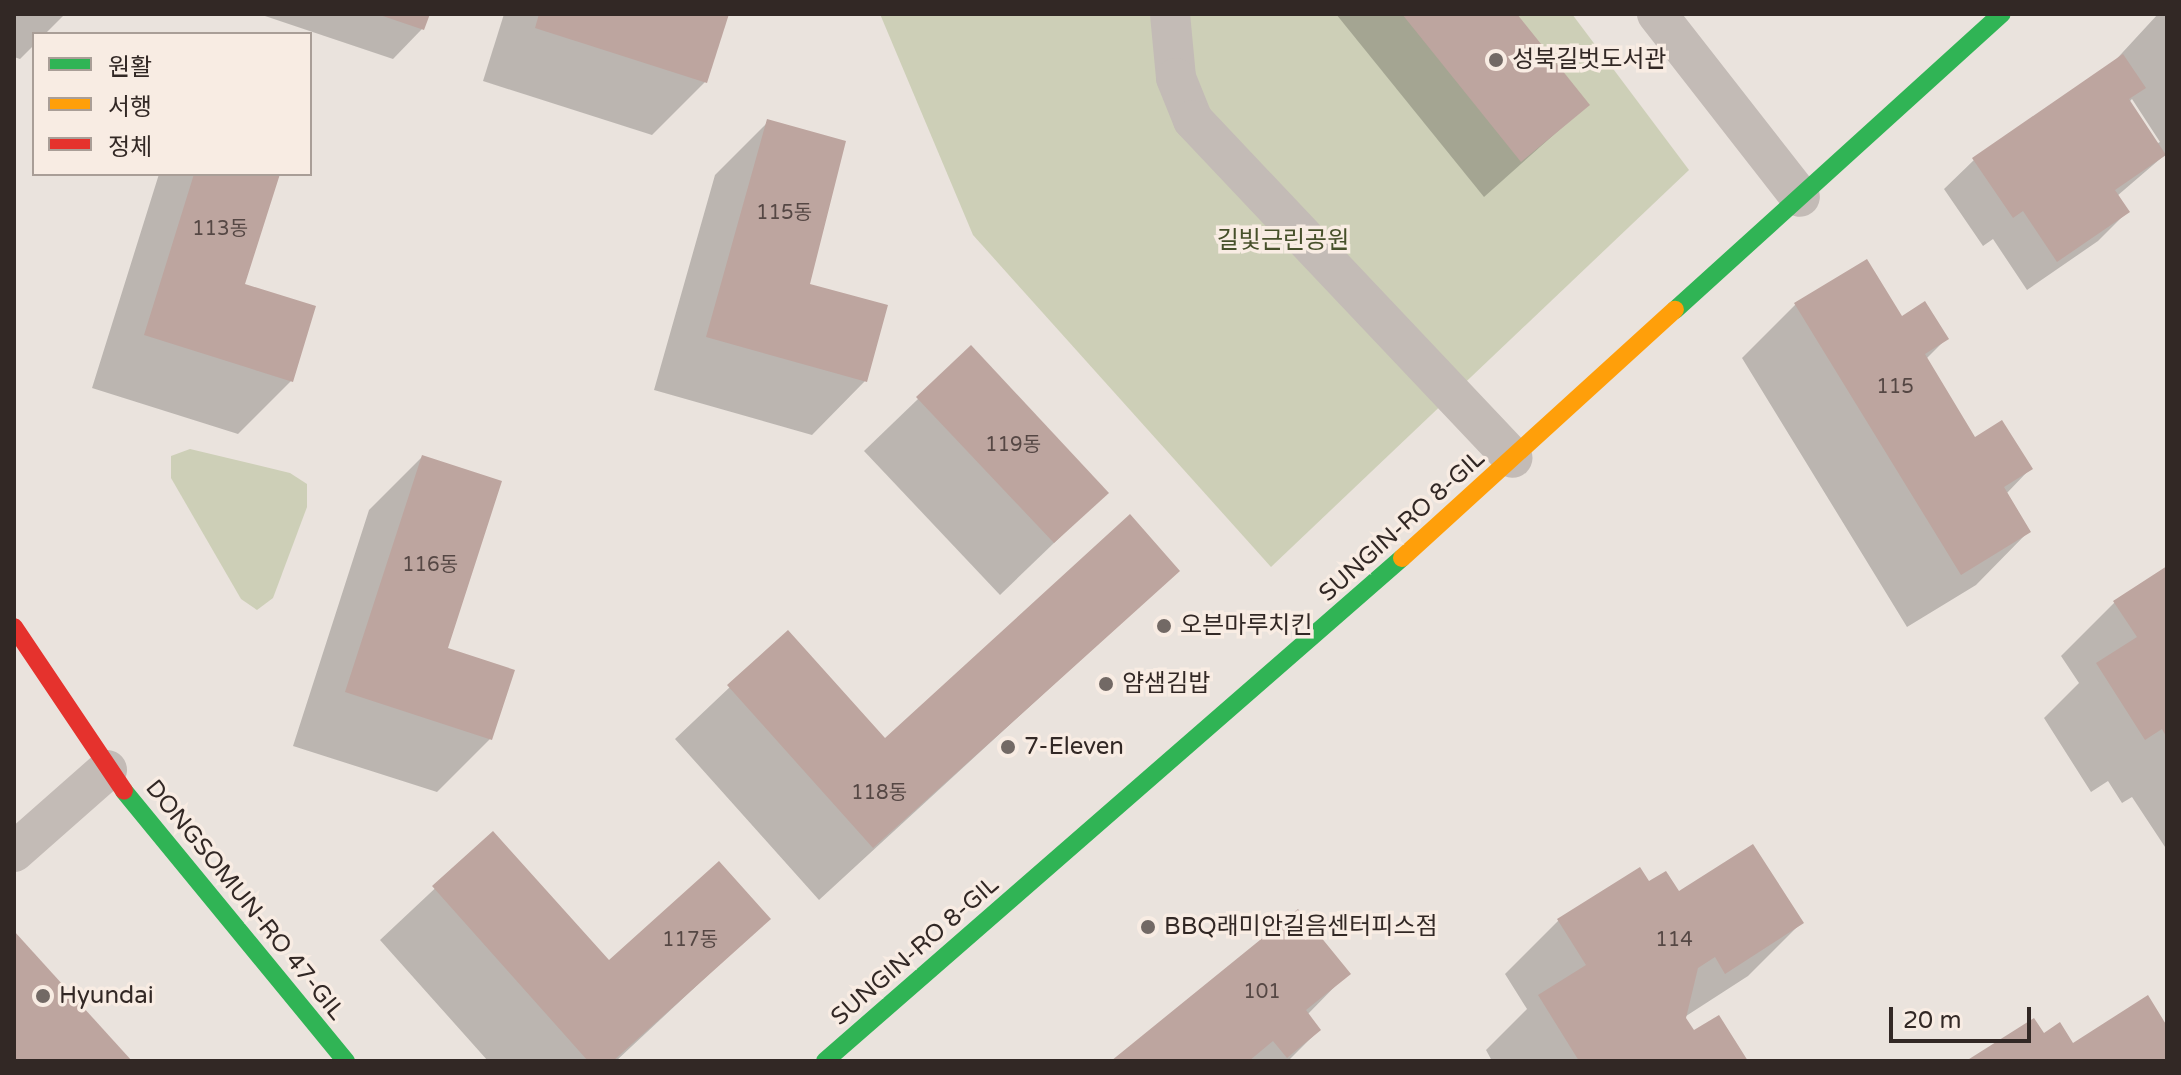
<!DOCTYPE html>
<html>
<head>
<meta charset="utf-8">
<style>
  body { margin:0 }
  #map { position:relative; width:2181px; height:1075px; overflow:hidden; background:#eae3dd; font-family:"Varela Round","Noto Sans KR",sans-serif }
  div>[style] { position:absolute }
  .green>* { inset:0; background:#cdcfb7 }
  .shadow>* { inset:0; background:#0003 }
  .building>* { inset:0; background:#bda59f }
  .street>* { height:40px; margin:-20px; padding:0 20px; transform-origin:20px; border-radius:20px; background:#c3bbb6 }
  .fast>* { height:18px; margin:-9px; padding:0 9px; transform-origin:9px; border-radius:9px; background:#30b455 }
  .slow>* { height:18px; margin:-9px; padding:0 9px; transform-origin:9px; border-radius:9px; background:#ff9f0a }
  .jam>* { height:18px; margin:-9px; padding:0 9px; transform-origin:9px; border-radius:9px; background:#e5322d }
  .dots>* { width:22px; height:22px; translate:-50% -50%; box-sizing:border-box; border:4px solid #f8ece3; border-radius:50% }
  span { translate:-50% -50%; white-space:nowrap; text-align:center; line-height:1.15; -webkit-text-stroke:7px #f8ece3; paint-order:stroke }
  .number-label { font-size:20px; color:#554744 }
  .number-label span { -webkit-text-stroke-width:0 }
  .poi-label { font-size:24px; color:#322825 }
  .left { translate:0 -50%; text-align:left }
  .park-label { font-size:24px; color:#46502a }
  .street-label { font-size:24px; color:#322825 }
  .frame { position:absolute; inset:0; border:16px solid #322825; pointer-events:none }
  .legend { position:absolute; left:32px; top:32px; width:280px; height:144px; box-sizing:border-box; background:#f8ece3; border:2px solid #a99e97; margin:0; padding:10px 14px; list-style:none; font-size:24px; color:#322825 }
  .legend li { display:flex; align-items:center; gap:16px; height:40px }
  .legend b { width:40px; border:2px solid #a99e97 }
  .scale { position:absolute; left:1889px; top:1007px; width:142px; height:36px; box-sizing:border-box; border:4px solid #322825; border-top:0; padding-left:10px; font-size:24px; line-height:28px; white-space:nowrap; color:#322825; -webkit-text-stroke:6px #f8ece3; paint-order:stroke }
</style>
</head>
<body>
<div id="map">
  <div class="green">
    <div style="clip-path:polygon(880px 14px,1572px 14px,1689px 170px,1271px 567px,973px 235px)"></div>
    <div style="clip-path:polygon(190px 449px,290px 473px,307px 484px,307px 507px,273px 598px,257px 610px,241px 599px,171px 478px,171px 456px)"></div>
  </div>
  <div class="shadow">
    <div style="clip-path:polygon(14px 14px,65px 14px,45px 34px,34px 34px,34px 45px,20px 59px,14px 57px)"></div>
    <div style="clip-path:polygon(259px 14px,427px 14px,422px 29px,393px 59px)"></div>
    <div style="clip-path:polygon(504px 14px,727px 14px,705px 82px,652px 135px,483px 81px)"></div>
    <div style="clip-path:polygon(1336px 14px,1514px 14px,1587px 105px,1484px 197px)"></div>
    <div style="clip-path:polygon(evenodd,2158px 14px,2167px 14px,2167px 153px,2117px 196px,2128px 211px,2098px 241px,2027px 290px,1993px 239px,1983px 246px,1944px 189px,1974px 160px,2111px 65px,2158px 14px,2132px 99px,2160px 142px,2156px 144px,2129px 102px,2132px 99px)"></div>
    <div style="clip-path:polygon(768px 122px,807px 285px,865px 381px,812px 435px,654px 390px,715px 175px)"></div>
    <div style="clip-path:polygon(159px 174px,278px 174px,243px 286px,291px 381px,238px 434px,92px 388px)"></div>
    <div style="clip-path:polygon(1866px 262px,1901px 319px,1946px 339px,1926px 359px,1975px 440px,2030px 469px,2006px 494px,2029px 531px,1976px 585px,1907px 627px,1742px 358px,1795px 305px)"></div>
    <div style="clip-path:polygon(971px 348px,1106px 493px,1000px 595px,864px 451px)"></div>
    <div style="clip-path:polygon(422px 457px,445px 650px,490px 739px,437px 792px,293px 746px,369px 510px)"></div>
    <div style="clip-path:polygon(2167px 569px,2167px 850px,2132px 797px,2122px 803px,2108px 781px,2091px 792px,2044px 718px,2079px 683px,2061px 656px,2115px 602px)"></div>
    <div style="clip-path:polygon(1178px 570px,819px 900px,675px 739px,788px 632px,885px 741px)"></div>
    <div style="clip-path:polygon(493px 834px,609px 963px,768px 919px,616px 1061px,488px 1061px,380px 940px)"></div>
    <div style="clip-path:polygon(1639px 870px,1649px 884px,1679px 894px,1801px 923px,1748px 976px,1683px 1018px,1694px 1033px,1745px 1061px,1492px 1061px,1486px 1050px,1527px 1009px,1505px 974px,1558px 921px)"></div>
    <div style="clip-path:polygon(1348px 973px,1307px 1015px,1319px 1030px,1288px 1061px,1114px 1061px)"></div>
  </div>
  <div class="building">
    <div style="clip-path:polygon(377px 14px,430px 14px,424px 30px)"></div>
    <div style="clip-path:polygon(539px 14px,729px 14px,707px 83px,535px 28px)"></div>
    <div style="clip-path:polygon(1402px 14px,1517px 14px,1590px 105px,1521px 162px)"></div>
    <div style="clip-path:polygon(2123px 54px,2146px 88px,2129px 99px,2166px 155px,2115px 190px,2130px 212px,2057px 262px,2023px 211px,2013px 218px,1972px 158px)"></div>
    <div style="clip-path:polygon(767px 119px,846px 141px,810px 284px,888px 305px,867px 382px,706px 337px)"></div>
    <div style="clip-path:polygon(194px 174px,280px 174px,245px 284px,316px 306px,293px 382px,144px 335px)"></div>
    <div style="clip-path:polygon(1867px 259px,1902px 316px,1925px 301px,1949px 339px,1925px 354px,1975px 437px,2002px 420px,2033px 469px,2004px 487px,2031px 532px,1961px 575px,1794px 303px)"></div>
    <div style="clip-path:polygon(971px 345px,1109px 493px,1054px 543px,916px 397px)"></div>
    <div style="clip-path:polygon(422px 455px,502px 481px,448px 648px,515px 670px,492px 740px,345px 692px)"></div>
    <div style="clip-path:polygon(1130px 514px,1180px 571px,873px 848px,727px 685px,788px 630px,885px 738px)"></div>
    <div style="clip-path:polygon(2167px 566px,2167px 738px,2162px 729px,2145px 740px,2096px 663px,2137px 637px,2113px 601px)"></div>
    <div style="clip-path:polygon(493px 831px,609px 960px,719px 861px,771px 919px,613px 1061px,588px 1061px,432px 886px)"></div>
    <div style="clip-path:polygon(1753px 844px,1804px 923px,1725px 974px,1715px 957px,1698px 968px,1686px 1018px,1694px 1030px,1719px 1015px,1748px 1061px,1579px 1061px,1538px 995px,1586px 965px,1557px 919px,1640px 867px,1649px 881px,1666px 871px,1679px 891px)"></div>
    <div style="clip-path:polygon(1298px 909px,1351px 974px,1306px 1010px,1321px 1030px,1287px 1058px,1273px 1041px,1249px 1061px,1111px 1061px)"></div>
    <div style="clip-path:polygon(14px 931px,132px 1061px,14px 1061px)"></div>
    <div style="clip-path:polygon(2148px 995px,2167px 1026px,2167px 1061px,1966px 1061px,2034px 1018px,2044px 1033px,2060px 1022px,2073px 1043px)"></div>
  </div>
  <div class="street">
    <div style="left:1170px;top:14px;width:64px;rotate:84.6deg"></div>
    <div style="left:1176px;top:78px;width:45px;rotate:68deg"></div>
    <div style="left:1193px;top:120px;width:465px;rotate:46.6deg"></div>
    <div style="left:1657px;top:14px;width:232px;rotate:52deg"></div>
    <div style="left:14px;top:852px;width:124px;rotate:-41.4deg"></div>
  </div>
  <div class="fast">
    <div style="left:1675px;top:310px;width:441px;rotate:-42.2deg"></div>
    <div style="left:124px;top:791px;width:350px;rotate:50.6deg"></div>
    <div style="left:825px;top:1061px;width:765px;rotate:-41.08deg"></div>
  </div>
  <div class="slow">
    <div style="left:1402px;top:558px;width:369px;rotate:-42.3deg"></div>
  </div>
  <div class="jam">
    <div style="left:14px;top:627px;width:197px;rotate:56.1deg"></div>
  </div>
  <div class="dots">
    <div style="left:1496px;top:60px;background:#726965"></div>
    <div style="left:1164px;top:626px;background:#726965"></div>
    <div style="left:1106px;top:684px;background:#726965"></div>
    <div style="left:1008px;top:747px;background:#726965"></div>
    <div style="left:1148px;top:927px;background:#726965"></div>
    <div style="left:43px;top:996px;background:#726965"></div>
  </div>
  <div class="number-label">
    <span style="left:784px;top:213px">115동</span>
    <span style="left:220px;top:229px">113동</span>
    <span style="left:1895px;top:387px">115</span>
    <span style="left:1013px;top:445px">119동</span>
    <span style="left:430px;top:565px">116동</span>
    <span style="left:879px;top:793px">118동</span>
    <span style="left:690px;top:940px">117동</span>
    <span style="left:1674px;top:940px">114</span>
    <span style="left:1262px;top:992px">101</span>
  </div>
  <div class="poi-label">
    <span class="left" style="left:1512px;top:60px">성북길벗도서관</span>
    <span class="left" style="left:1180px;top:626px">오븐마루치킨</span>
    <span class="left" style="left:1122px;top:684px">얌샘김밥</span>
    <span class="left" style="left:1024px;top:747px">7-Eleven</span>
    <span class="left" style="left:1164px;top:927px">BBQ래미안길음센터피스점</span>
    <span class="left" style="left:59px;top:996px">Hyundai</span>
  </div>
  <div class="park-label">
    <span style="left:1283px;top:241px">길빛근린공원</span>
  </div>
  <div class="street-label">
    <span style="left:1402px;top:526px;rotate:-42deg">SUNGIN-RO 8-GIL</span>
    <span style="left:245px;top:900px;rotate:51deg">DONGSOMUN-RO 47-GIL</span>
    <span style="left:915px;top:951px;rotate:-41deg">SUNGIN-RO 8-GIL</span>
  </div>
  <div class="frame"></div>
  <ul class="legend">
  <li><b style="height:10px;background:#30b455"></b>원활</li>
  <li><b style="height:10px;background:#ff9f0a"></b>서행</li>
  <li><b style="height:10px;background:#e5322d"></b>정체</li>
  </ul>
  <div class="scale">20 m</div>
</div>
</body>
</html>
